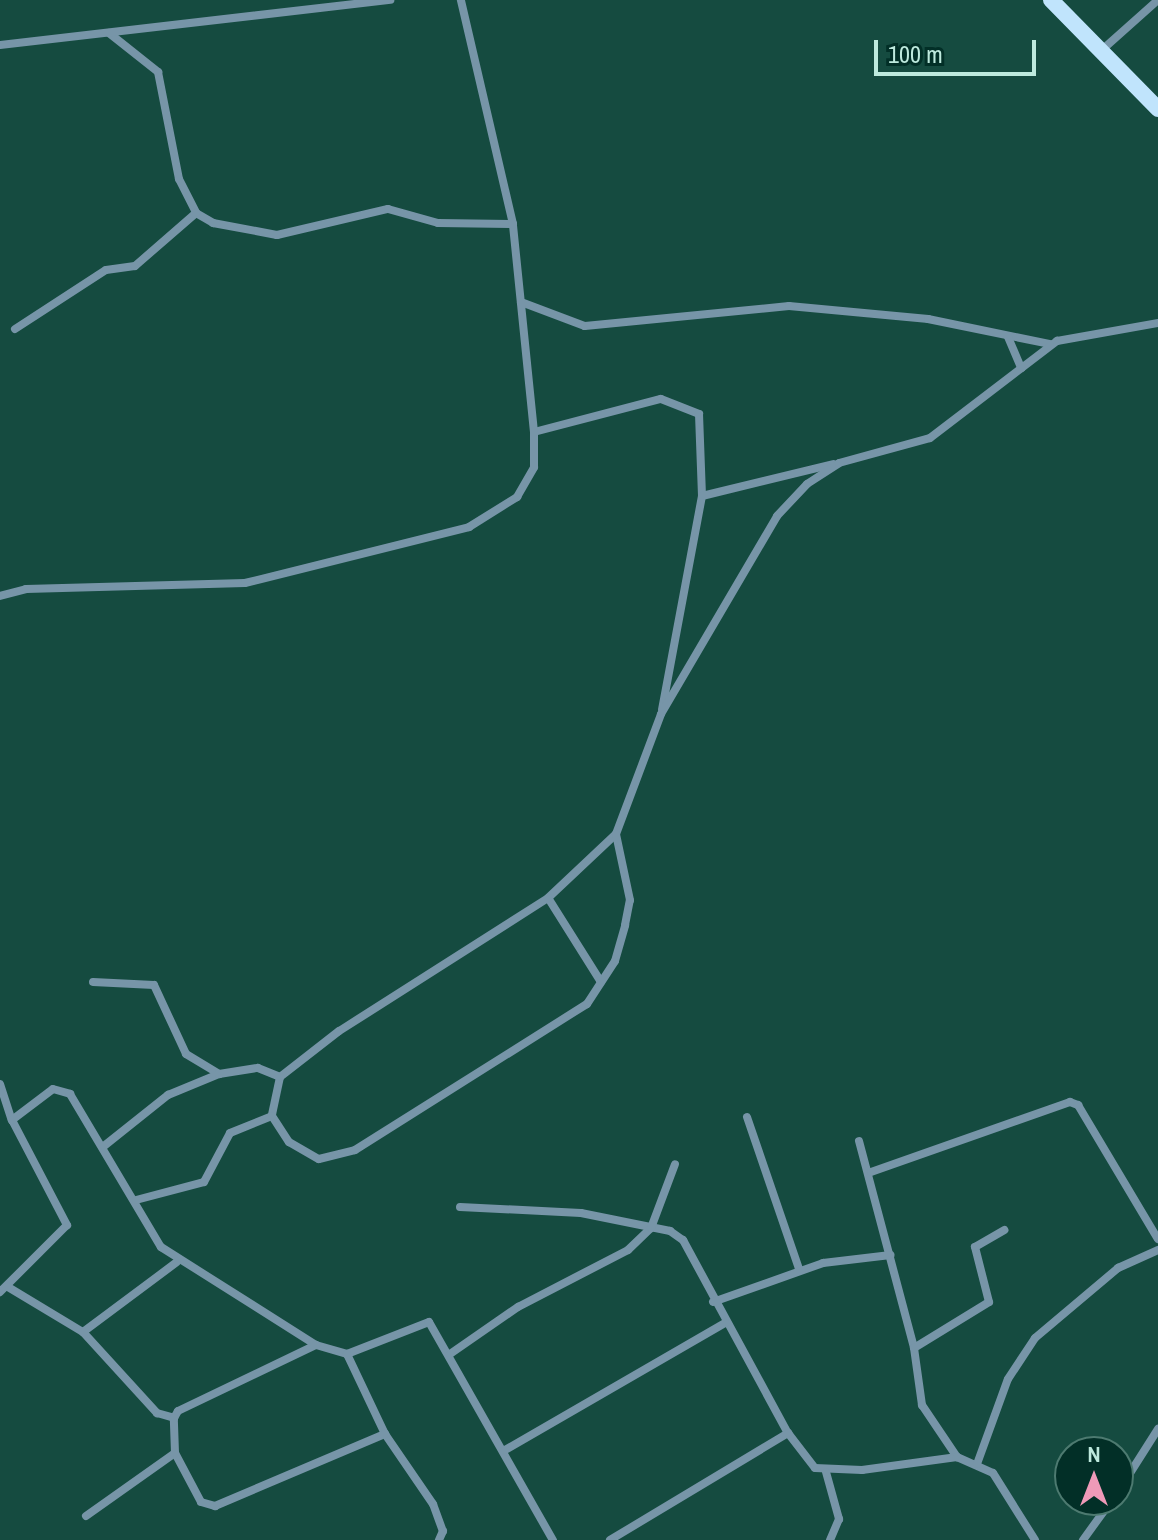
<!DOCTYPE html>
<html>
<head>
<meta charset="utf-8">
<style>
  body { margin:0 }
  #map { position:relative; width:1158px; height:1540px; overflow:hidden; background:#154b40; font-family:"Archivo Narrow",sans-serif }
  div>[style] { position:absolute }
  .street>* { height:8px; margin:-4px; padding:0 4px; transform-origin:4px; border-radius:4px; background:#7795a8 }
  .primary>* { height:16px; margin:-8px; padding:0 8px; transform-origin:8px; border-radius:8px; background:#c0e4fc }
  span { translate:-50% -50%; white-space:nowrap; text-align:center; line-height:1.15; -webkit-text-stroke:6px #022f27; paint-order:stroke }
  .north { position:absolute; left:1054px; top:1436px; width:80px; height:80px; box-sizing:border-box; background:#022f27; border:2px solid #4d7a70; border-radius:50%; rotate:0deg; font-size:22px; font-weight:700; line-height:32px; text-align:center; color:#beeade }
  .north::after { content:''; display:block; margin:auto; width:28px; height:36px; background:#ef9ab8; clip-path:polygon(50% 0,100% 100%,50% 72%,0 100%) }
  .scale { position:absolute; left:874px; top:40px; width:162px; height:36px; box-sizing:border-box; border:4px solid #beeade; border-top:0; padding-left:10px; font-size:24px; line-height:28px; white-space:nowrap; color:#beeade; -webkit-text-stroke:6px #022f27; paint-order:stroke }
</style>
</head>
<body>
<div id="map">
  <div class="street">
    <div style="left:109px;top:33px;width:63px;rotate:38.5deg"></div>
    <div style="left:158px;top:72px;width:109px;rotate:78.9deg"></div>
    <div style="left:179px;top:179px;width:38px;rotate:63deg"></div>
    <div style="left:196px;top:213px;width:20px;rotate:30deg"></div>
    <div style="left:213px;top:223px;width:65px;rotate:10.6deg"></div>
    <div style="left:277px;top:235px;width:114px;rotate:-13.2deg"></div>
    <div style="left:388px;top:209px;width:52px;rotate:15.6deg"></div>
    <div style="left:438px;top:223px;width:75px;rotate:0.8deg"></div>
    <div style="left:0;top:45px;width:393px;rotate:-6.6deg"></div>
    <div style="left:1103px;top:49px;width:74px;rotate:-41.7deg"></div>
    <div style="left:521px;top:302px;width:68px;rotate:20.6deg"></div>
    <div style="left:585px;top:326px;width:205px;rotate:-5.6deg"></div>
    <div style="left:789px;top:306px;width:140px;rotate:5.3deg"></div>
    <div style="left:928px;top:319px;width:125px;rotate:11.6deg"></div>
    <div style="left:15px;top:329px;width:108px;rotate:-33deg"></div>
    <div style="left:106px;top:270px;width:29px;rotate:-8deg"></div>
    <div style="left:135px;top:266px;width:81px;rotate:-41deg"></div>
    <div style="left:1008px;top:337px;width:34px;rotate:67deg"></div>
    <div style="left:534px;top:432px;width:131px;rotate:-14.6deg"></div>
    <div style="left:661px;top:399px;width:41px;rotate:21.5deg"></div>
    <div style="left:699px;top:414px;width:82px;rotate:87.9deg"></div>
    <div style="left:702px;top:496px;width:217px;rotate:100.6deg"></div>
    <div style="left:702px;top:496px;width:135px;rotate:-13.7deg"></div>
    <div style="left:0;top:596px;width:27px;rotate:-15deg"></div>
    <div style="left:26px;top:589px;width:219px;rotate:-1.6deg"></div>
    <div style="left:245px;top:583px;width:231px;rotate:-14deg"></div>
    <div style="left:469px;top:527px;width:57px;rotate:-32deg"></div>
    <div style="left:517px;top:497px;width:34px;rotate:-60deg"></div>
    <div style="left:534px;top:467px;width:35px;rotate:-90deg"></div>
    <div style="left:534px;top:432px;width:209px;rotate:-95.8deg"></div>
    <div style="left:513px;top:224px;width:230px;rotate:-103.1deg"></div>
    <div style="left:548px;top:898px;width:93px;rotate:-43.3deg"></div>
    <div style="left:616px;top:834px;width:128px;rotate:-69.4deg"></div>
    <div style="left:661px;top:714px;width:229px;rotate:-59.6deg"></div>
    <div style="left:777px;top:516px;width:44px;rotate:-46.8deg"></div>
    <div style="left:807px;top:484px;width:38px;rotate:-33deg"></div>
    <div style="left:839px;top:463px;width:94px;rotate:-15.4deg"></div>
    <div style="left:930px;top:438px;width:160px;rotate:-37.4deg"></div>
    <div style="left:1057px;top:341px;width:103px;rotate:-10.1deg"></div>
    <div style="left:93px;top:982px;width:61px;rotate:2.8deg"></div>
    <div style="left:154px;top:985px;width:76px;rotate:65.1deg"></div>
    <div style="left:186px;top:1054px;width:39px;rotate:31deg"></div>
    <div style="left:601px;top:982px;width:99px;rotate:-122.2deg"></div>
    <div style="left:548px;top:898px;width:248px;rotate:147.5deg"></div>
    <div style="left:339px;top:1031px;width:75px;rotate:142.1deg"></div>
    <div style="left:280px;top:1077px;width:40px;rotate:102deg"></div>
    <div style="left:272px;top:1116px;width:31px;rotate:57deg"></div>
    <div style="left:289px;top:1142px;width:34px;rotate:30deg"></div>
    <div style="left:319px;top:1159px;width:37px;rotate:-14deg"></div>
    <div style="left:355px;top:1150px;width:274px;rotate:-32.2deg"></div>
    <div style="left:587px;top:1004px;width:51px;rotate:-56.9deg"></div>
    <div style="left:615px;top:961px;width:37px;rotate:-74deg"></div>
    <div style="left:625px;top:925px;width:25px;rotate:-79deg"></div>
    <div style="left:630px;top:900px;width:67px;rotate:-102deg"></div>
    <div style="left:0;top:1084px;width:38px;rotate:72deg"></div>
    <div style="left:12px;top:1120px;width:119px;rotate:62.4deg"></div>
    <div style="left:67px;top:1225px;width:95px;rotate:135deg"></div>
    <div style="left:747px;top:1117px;width:161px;rotate:71.1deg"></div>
    <div style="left:12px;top:1120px;width:51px;rotate:-37.1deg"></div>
    <div style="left:53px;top:1089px;width:18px;rotate:16deg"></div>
    <div style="left:70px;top:1094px;width:178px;rotate:59.3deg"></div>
    <div style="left:161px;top:1247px;width:183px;rotate:32.3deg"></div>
    <div style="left:316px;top:1345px;width:32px;rotate:16deg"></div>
    <div style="left:347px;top:1354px;width:88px;rotate:-21.3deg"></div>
    <div style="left:429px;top:1322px;width:251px;rotate:60.4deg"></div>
    <div style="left:859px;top:1141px;width:214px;rotate:75.1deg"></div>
    <div style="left:914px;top:1348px;width:58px;rotate:82deg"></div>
    <div style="left:922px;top:1405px;width:63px;rotate:56.1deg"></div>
    <div style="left:104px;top:1146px;width:82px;rotate:-38.6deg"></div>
    <div style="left:168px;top:1095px;width:55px;rotate:-22.4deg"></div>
    <div style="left:219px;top:1074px;width:39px;rotate:-9deg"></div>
    <div style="left:258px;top:1068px;width:24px;rotate:22deg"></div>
    <div style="left:871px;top:1172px;width:211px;rotate:-19.4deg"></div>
    <div style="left:1070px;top:1102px;width:9px;rotate:21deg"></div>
    <div style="left:1078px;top:1105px;width:156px;rotate:59.2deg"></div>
    <div style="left:136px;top:1200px;width:70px;rotate:-14.8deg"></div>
    <div style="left:204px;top:1182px;width:55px;rotate:-62deg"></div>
    <div style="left:230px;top:1133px;width:45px;rotate:-22deg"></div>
    <div style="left:460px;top:1207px;width:121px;rotate:2.8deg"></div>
    <div style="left:581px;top:1213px;width:91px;rotate:11.4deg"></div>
    <div style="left:670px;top:1231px;width:16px;rotate:35deg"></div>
    <div style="left:683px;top:1240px;width:220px;rotate:61.5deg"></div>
    <div style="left:788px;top:1433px;width:44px;rotate:52.4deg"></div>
    <div style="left:815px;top:1468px;width:47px;rotate:2.4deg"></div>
    <div style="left:862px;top:1470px;width:96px;rotate:-7.8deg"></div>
    <div style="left:957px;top:1457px;width:39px;rotate:24deg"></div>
    <div style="left:993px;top:1473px;width:79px;rotate:57.9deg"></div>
    <div style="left:8px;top:1287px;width:87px;rotate:31deg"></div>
    <div style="left:83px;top:1332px;width:110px;rotate:47.6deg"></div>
    <div style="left:157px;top:1413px;width:18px;rotate:16deg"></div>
    <div style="left:174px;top:1418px;width:8px;rotate:-60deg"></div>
    <div style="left:178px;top:1411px;width:153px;rotate:-25.6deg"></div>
    <div style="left:713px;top:1302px;width:117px;rotate:-19.5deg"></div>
    <div style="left:823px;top:1263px;width:68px;rotate:-6.7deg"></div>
    <div style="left:83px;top:1332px;width:117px;rotate:-36.7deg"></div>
    <div style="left:914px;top:1348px;width:88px;rotate:-31.5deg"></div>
    <div style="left:989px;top:1302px;width:57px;rotate:-104.3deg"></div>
    <div style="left:975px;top:1247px;width:34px;rotate:-30deg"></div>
    <div style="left:347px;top:1354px;width:89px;rotate:64.6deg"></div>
    <div style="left:385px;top:1434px;width:85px;rotate:55.6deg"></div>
    <div style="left:433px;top:1504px;width:29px;rotate:70deg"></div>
    <div style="left:443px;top:1531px;width:10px;rotate:114deg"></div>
    <div style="left:450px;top:1354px;width:83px;rotate:-34.7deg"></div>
    <div style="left:518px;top:1307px;width:124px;rotate:-27.4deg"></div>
    <div style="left:628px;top:1250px;width:32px;rotate:-44deg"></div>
    <div style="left:651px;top:1228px;width:68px;rotate:-69.4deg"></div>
    <div style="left:505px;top:1450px;width:254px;rotate:-30deg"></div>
    <div style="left:175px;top:1453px;width:55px;rotate:62deg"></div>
    <div style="left:201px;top:1502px;width:15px;rotate:16deg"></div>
    <div style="left:215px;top:1506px;width:185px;rotate:-23deg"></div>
    <div style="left:977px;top:1464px;width:90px;rotate:-70deg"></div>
    <div style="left:1008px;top:1379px;width:49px;rotate:-56.6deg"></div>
    <div style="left:1035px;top:1338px;width:109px;rotate:-40.1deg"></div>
    <div style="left:1118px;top:1268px;width:44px;rotate:-24.2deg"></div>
    <div style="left:826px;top:1472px;width:49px;rotate:74.5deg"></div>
    <div style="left:839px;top:1519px;width:23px;rotate:113deg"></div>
    <div style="left:1118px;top:1492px;width:75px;rotate:-57.6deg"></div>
    <div style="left:86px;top:1516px;width:109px;rotate:-35.3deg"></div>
    <div style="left:175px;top:1453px;width:35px;rotate:-92deg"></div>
    <div style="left:610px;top:1540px;width:208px;rotate:-31deg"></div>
    <div style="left:1083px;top:1540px;width:49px;rotate:-54.1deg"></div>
  </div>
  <div class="primary">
    <div style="left:1051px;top:0;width:153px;rotate:45.5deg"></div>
  </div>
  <div class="north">N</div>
  <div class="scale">100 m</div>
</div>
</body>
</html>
